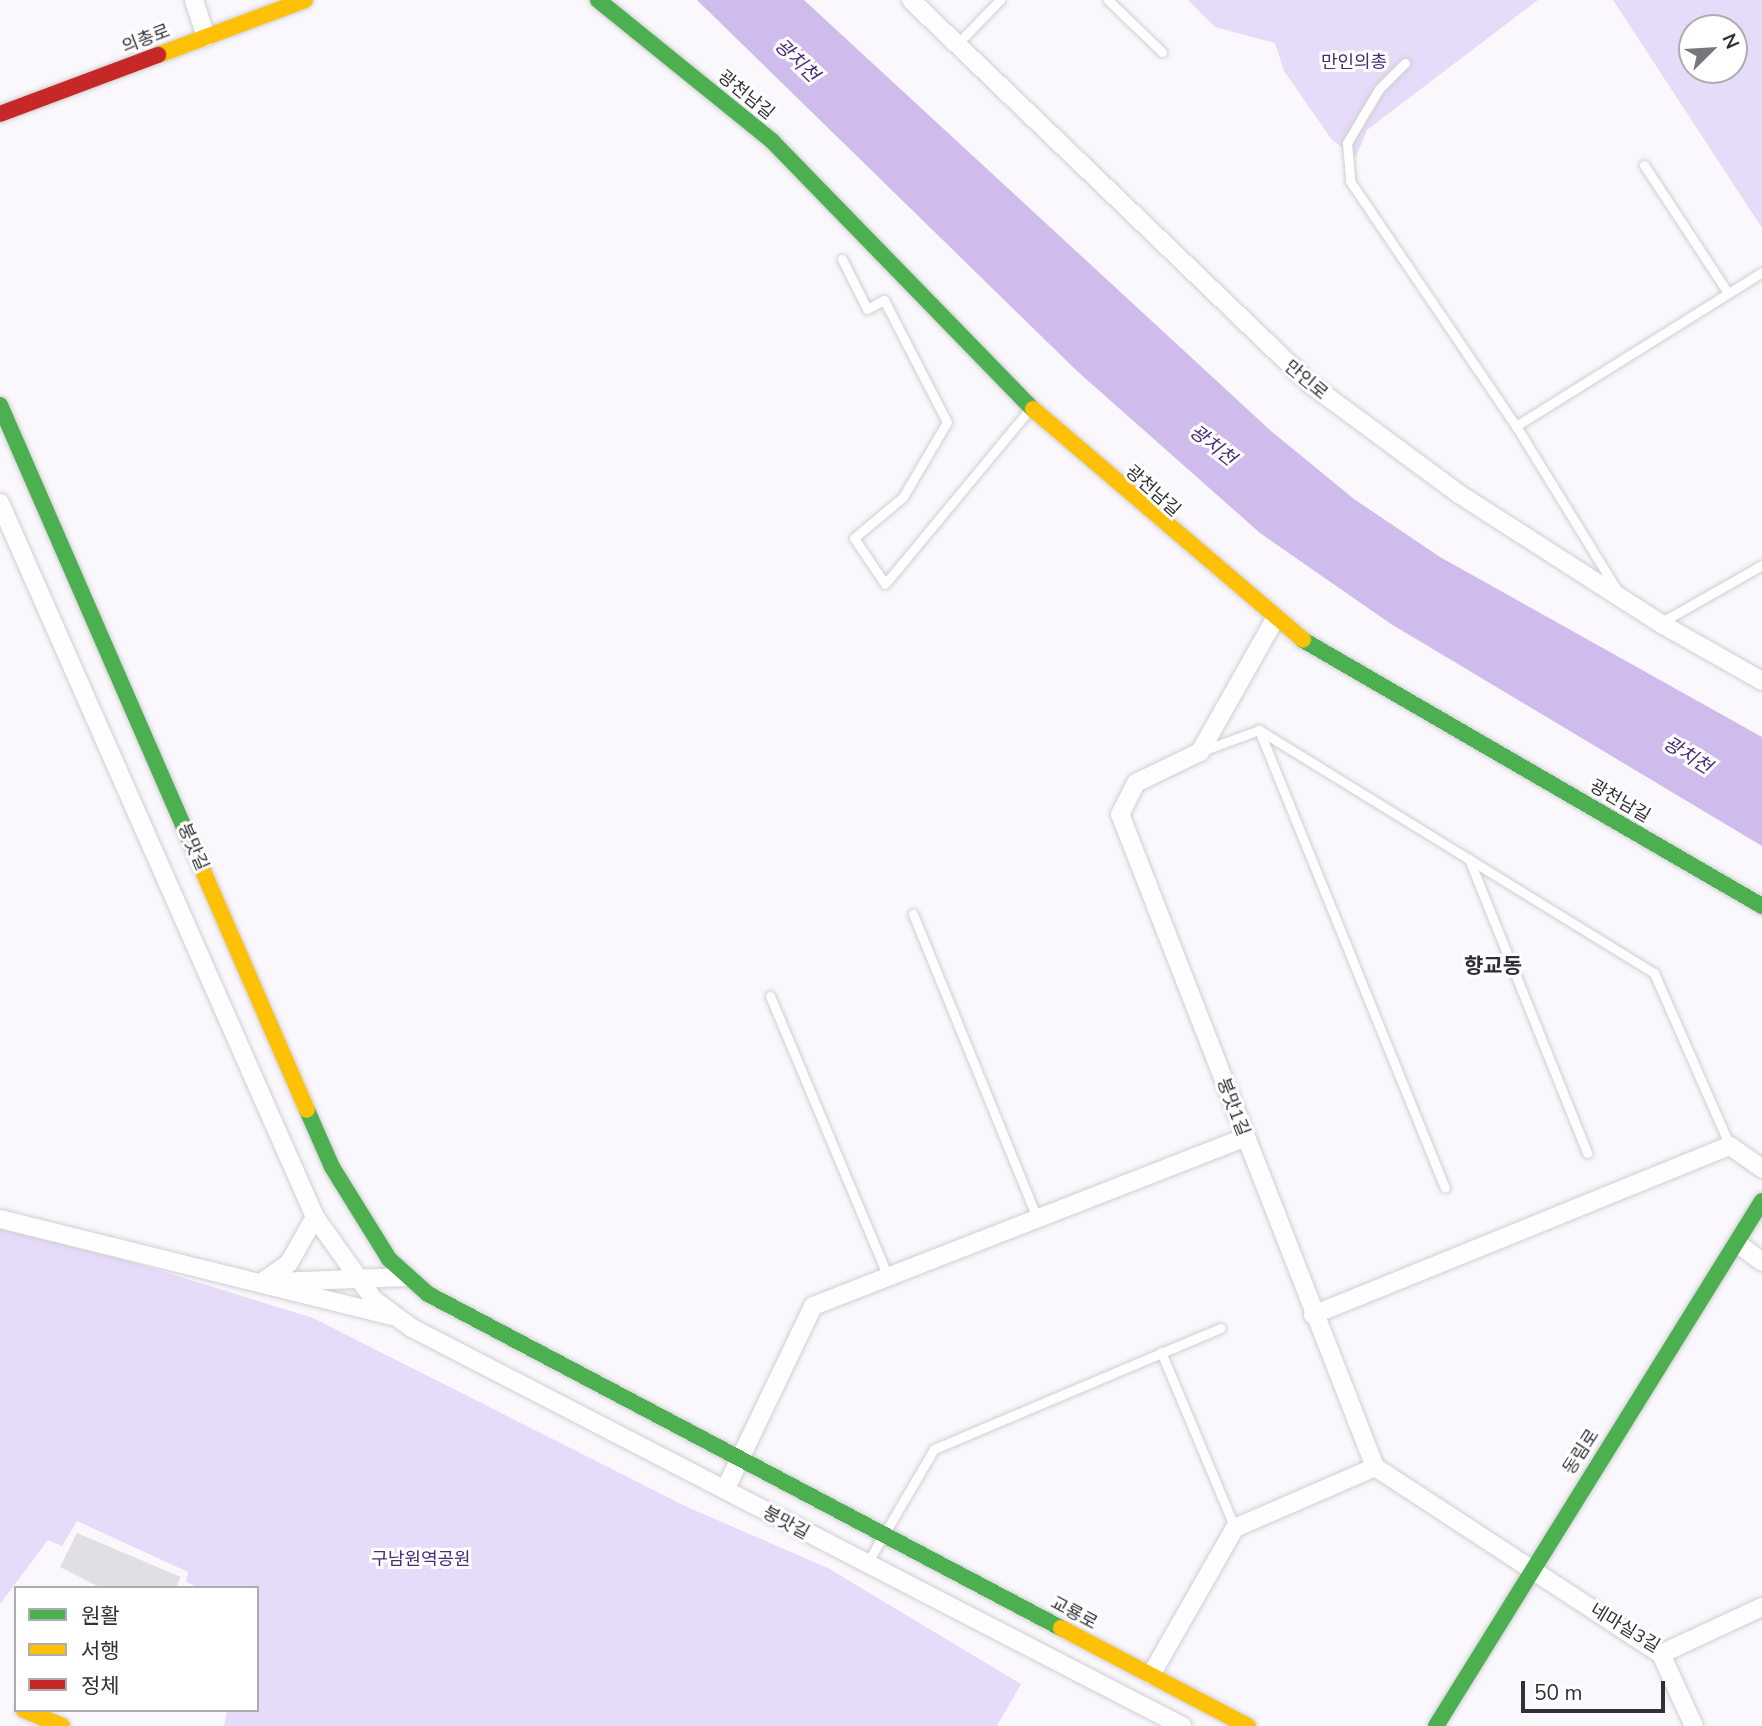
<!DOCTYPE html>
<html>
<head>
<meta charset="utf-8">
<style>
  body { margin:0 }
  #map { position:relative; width:1762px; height:1726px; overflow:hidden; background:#faf8fc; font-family:"Nunito Sans","Noto Sans KR",sans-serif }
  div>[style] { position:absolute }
  .green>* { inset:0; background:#e6dbf8 }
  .water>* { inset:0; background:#cfbced }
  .building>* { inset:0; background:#e1dfe3 }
  .roads { filter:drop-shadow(0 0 2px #d0ced3) drop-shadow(0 0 2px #d0ced3) }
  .lane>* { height:9px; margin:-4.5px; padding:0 4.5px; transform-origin:4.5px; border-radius:4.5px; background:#fefeff }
  .street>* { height:18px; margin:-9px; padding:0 9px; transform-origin:9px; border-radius:9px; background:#fefeff }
  .fast>* { height:16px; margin:-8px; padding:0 8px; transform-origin:8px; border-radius:8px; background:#4caf50 }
  .slow>* { height:16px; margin:-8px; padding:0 8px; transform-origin:8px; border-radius:8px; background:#ffc107 }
  .jam>* { height:16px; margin:-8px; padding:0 8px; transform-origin:8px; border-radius:8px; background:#c62828 }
  span { translate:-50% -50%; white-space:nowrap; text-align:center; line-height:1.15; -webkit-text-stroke:6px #fff; paint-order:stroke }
  .street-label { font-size:18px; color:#323036 }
  .park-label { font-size:18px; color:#4c2a78 }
  .water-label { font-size:19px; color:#4e2b79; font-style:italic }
  .quarter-label { font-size:21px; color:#322d39; font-weight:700 }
  .legend { position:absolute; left:14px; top:1586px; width:245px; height:126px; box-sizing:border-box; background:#fff; border:2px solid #adacaf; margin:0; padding:9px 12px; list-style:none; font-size:21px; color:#323036 }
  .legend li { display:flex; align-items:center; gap:14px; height:35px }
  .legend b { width:35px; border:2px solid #adacaf }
  .north { position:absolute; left:1678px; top:14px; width:70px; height:70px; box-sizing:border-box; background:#fff; border:2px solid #adacaf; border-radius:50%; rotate:66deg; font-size:19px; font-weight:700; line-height:28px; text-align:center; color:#323036 }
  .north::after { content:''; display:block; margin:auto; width:24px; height:32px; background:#78767b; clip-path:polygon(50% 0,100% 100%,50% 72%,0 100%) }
  .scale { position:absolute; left:1521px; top:1681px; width:144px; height:32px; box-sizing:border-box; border:4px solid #323036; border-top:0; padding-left:9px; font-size:21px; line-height:24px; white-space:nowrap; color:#323036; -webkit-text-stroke:5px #fff; paint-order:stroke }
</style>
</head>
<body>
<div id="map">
  <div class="green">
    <div style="clip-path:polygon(1188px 0,1538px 0,1367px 130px,1356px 157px,1332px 140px,1284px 71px,1275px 43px,1215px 27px)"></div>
    <div style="clip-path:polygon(evenodd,1613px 0,1762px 0,1762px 228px,1613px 0,1734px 28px,1734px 70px,1692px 70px,1692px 28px,1734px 28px)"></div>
    <div style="clip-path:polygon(0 1221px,313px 1318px,687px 1507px,828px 1568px,1021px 1684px,997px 1726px,224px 1726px,227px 1710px,257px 1710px,257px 1588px,199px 1588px,186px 1582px,188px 1572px,77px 1521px,62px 1546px,48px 1540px,0 1604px)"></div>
  </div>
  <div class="water">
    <div style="clip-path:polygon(697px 0,804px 0,1271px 431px,1354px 499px,1440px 557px,1762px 737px,1762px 846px,1391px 624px,1260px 533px,1077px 371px)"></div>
  </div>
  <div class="building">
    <div style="clip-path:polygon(77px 1533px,181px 1577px,177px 1585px,182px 1588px,101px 1588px,60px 1567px)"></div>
  </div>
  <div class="roads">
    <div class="lane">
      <div style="left:1108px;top:0;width:75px;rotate:43.9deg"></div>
      <div style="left:957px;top:44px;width:62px;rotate:-45.7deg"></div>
      <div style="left:1405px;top:63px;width:37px;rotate:135deg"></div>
      <div style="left:1379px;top:89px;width:63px;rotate:120.7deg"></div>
      <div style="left:1347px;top:143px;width:38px;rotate:85deg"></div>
      <div style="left:1350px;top:181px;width:296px;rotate:55.9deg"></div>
      <div style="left:1516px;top:426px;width:195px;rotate:58.4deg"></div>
      <div style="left:1644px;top:165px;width:153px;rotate:56.7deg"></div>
      <div style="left:842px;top:259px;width:56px;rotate:63.4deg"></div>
      <div style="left:867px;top:309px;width:19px;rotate:-28deg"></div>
      <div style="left:884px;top:300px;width:137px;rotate:62.7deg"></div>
      <div style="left:947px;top:422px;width:87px;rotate:120.4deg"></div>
      <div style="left:903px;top:497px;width:64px;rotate:140.1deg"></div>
      <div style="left:854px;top:538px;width:55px;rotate:56deg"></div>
      <div style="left:885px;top:584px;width:227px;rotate:-50.4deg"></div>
      <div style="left:1516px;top:426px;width:290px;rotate:-32deg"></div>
      <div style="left:1660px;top:623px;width:117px;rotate:-29.6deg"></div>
      <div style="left:1259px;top:730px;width:494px;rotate:67.9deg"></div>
      <div style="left:1202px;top:751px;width:61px;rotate:-20.2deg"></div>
      <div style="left:1259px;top:730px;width:464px;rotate:31.6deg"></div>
      <div style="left:1654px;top:973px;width:189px;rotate:66.3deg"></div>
      <div style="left:1469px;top:859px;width:317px;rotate:68.1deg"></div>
      <div style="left:913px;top:914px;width:328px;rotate:67.8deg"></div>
      <div style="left:770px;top:996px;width:305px;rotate:67.2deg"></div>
      <div style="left:1161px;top:1352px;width:191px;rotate:67.2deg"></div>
      <div style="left:866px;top:1565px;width:134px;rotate:-59.6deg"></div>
      <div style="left:934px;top:1449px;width:311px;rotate:-22.9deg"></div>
    </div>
    <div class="street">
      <div style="left:194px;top:0;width:39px;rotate:72deg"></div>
      <div style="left:911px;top:0;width:552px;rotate:43.9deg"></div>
      <div style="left:1309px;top:383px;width:187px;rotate:36.5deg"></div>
      <div style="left:1459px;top:494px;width:239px;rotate:32.7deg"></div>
      <div style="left:1660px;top:623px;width:117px;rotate:29.6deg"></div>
      <div style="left:0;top:503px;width:780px;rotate:66.19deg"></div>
      <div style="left:315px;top:1217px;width:102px;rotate:54.6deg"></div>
      <div style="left:374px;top:1300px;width:47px;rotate:36.4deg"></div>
      <div style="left:412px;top:1328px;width:867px;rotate:27.33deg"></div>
      <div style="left:1275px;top:619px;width:153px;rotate:119.4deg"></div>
      <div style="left:1200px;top:752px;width:71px;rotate:154.2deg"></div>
      <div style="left:1136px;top:783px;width:35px;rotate:117deg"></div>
      <div style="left:1120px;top:814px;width:701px;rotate:68.67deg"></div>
      <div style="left:1375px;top:1467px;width:342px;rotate:33.2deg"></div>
      <div style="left:1661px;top:1654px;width:111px;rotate:-25deg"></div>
      <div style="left:0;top:1219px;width:403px;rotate:13.9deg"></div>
      <div style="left:1737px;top:1243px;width:31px;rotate:37deg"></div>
      <div style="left:262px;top:1282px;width:33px;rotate:-35deg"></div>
      <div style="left:289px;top:1263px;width:53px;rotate:-60.5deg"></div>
      <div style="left:276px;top:1282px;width:131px;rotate:-2.2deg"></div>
      <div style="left:1313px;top:1315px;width:450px;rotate:-22.1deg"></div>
      <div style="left:1730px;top:1146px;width:39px;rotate:35deg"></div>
      <div style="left:725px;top:1490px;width:204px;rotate:-64.4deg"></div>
      <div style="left:813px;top:1306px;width:464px;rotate:-21.3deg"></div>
      <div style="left:1661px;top:1654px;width:79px;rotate:65.4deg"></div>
      <div style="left:1151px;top:1675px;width:169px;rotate:-60.3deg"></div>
      <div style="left:1235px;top:1528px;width:153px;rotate:-23.5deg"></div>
    </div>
    <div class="fast">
      <div style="left:598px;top:0;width:224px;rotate:39deg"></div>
      <div style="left:772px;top:141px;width:374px;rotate:45.8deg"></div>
      <div style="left:0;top:405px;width:501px;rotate:66.46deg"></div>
      <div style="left:1303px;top:640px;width:531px;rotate:30.09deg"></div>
      <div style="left:307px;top:1110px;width:62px;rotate:66.3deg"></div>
      <div style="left:332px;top:1167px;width:108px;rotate:58.2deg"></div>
      <div style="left:389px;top:1259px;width:52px;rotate:41.9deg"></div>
      <div style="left:428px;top:1294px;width:716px;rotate:27.82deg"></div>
      <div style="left:1436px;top:1726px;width:618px;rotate:-58.16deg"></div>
    </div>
    <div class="slow">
      <div style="left:158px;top:55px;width:157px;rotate:-20.5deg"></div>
      <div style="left:1033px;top:409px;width:355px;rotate:40.5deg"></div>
      <div style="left:200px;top:864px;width:268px;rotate:66.5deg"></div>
      <div style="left:1061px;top:1628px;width:211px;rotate:27.7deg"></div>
      <div style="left:24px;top:1710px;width:41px;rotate:22.8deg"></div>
    </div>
    <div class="jam">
      <div style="left:0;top:114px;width:169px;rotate:-20.5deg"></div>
    </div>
  </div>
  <div class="street-label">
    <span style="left:146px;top:39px;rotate:-21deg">의총로</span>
    <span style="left:746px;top:95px;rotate:39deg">광천남길</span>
    <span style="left:1306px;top:380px;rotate:40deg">만인로</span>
    <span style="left:1153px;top:491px;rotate:42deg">광천남길</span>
    <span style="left:1620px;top:801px;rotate:30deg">광천남길</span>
    <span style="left:193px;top:847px;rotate:66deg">붕맛길</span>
    <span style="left:1233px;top:1107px;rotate:69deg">붕맛1길</span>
    <span style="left:1581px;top:1452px;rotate:-57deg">동림로</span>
    <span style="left:786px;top:1523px;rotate:28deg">붕맛길</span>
    <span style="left:1074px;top:1613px;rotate:28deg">교룡로</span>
    <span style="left:1625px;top:1628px;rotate:31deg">네마실3길</span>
  </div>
  <div class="park-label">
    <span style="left:1354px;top:62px">만인의총</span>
    <span style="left:421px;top:1559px">구남원역공원</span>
  </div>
  <div class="water-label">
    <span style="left:796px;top:61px;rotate:44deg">광치천</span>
    <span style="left:1212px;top:446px;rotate:38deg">광치천</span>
    <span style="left:1687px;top:756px;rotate:32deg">광치천</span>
  </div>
  <div class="quarter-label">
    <span style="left:1493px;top:966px">향교동</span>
  </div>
  <ul class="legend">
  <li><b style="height:9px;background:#4caf50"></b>원활</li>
  <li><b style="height:9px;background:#ffc107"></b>서행</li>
  <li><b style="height:9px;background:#c62828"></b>정체</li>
  </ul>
  <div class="north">N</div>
  <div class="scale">50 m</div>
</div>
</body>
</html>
